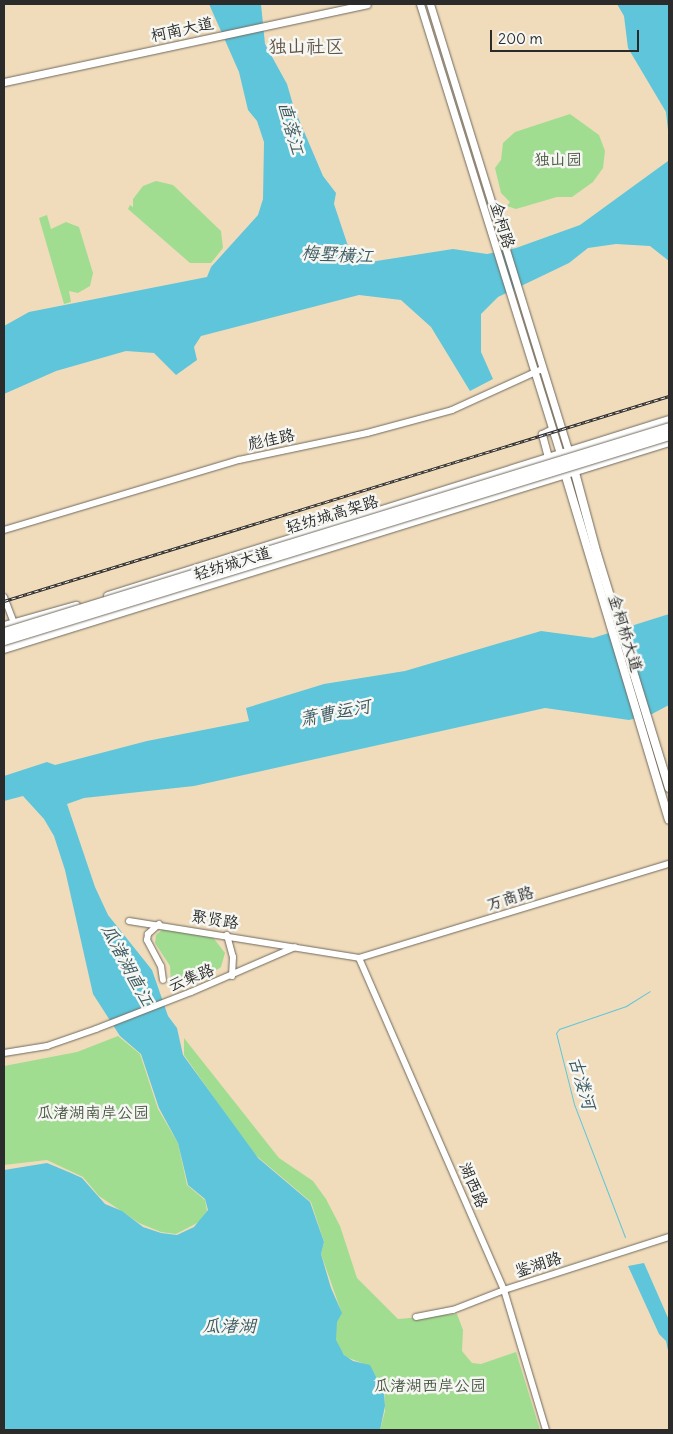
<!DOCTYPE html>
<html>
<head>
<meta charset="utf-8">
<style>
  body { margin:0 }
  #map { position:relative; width:673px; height:1434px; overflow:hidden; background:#f0dcbb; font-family:Delius,"LXGW WenKai TC",sans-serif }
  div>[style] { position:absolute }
  .green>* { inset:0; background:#a1dd91 }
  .water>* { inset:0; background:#5ec5da }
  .stream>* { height:1px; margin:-0.5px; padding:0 0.5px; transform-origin:0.5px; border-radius:0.5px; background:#5ec5da }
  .roads { filter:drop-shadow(0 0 1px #70695d) drop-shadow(0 0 1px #70695d) }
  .tertiary>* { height:6px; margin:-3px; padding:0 3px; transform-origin:3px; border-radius:3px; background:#fff }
  .secondary>* { height:7px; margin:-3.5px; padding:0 3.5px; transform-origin:3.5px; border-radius:3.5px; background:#fff }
  .primary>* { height:8px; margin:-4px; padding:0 4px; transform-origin:4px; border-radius:4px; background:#fff }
  .rail>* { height:3px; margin-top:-1.5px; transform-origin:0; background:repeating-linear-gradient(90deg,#f6f6f2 0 4px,#2b2b2b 0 8px); box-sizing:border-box; border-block:1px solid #2b2b2b }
  .bridges { filter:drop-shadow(0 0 1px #70695d) drop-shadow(0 0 1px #70695d) }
  .trunk-bridge>* { height:9px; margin:-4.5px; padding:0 4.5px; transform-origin:4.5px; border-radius:4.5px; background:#fff }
  span { translate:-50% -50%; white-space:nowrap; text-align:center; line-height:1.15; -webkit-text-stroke:5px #f6f6f2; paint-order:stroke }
  .street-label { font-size:16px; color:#2b2b2b }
  .park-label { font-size:16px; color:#485844 }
  .water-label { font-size:18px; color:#3a5960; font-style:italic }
  .quarter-label { font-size:19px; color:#64574a }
  .frame { position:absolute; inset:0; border:5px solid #2b2b2b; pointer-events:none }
  .scale { position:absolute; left:490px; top:30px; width:149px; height:22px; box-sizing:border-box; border:2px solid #2b2b2b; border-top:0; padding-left:6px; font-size:15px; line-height:18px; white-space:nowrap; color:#2b2b2b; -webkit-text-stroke:4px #f6f6f2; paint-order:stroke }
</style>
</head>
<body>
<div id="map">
  <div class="green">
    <div style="clip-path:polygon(570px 114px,599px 135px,605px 151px,603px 168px,593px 182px,572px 197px,557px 197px,516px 209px,507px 206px,510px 202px,501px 193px,495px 168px,501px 160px,503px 143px,515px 132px)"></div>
    <div style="clip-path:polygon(156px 181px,173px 185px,221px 231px,223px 248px,211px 263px,190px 263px,128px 209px,130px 205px,133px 207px,133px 199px,143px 186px)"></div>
    <div style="clip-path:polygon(47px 215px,51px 229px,66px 222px,79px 227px,93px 273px,90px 286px,78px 293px,69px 291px,71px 302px,64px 304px,39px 218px)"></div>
    <div style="clip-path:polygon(163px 929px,212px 936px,225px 953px,221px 967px,214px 972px,171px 987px,170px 966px,155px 943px,156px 935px)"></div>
    <div style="clip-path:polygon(118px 1036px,140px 1054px,158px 1109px,178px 1143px,187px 1185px,205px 1200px,207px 1211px,199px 1222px,176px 1234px,161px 1232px,139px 1223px,99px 1196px,83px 1177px,47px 1160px,4px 1165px,4px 1066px,77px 1052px)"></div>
    <div style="clip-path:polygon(184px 1038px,279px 1158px,313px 1181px,326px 1199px,340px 1226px,357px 1278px,398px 1319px,457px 1314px,463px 1330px,462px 1351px,472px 1363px,481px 1364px,516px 1352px,540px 1430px,380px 1430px,385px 1411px,385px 1392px,370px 1366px,346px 1357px,335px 1343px,334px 1326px,341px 1311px,321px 1254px,324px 1242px,311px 1202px,252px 1152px,184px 1055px)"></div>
  </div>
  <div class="water">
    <div style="clip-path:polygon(209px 4px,261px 4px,265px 44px,287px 84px,294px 108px,323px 176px,336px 193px,334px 204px,348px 246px,356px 246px,370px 262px,453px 249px,487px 254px,516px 248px,580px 225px,668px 161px,669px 155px,669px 261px,650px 246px,616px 244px,588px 248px,569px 263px,498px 297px,481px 314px,481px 352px,493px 379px,470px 391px,431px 327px,401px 300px,359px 295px,201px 336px,194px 347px,197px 360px,176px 375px,154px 353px,126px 351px,56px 371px,4px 394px,4px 326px,29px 312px,207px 277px,211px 267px,258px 215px,263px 199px,264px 142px,257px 121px,248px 110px,239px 72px)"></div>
    <div style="clip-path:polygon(617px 4px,669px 4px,669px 139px,666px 112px,628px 48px,624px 16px)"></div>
    <div style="clip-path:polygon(669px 614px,669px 705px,652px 714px,629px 720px,545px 708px,194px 786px,84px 798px,67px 804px,95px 887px,108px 915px,152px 970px,168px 1016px,177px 1028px,183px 1055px,258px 1158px,310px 1202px,324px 1242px,321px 1254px,331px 1288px,342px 1313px,337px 1322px,336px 1340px,344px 1355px,353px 1361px,370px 1365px,384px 1392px,385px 1406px,380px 1430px,4px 1430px,4px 1170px,47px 1163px,71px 1173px,82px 1178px,105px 1204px,122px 1211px,143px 1227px,161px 1233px,177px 1235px,194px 1227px,208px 1210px,205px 1199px,188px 1185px,178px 1143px,159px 1108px,141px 1054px,120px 1036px,93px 994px,65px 870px,54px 836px,44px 819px,23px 796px,4px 801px,4px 776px,47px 762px,55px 765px,147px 741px,249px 721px,246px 708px,324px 684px,405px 671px,541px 631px,593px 638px)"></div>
    <div style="clip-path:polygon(644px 1263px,669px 1320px,669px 1355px,666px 1341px,659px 1334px,628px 1266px)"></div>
  </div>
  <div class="stream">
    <div style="left:625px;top:1237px;width:142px;rotate:-111deg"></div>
    <div style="left:574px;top:1104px;width:73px;rotate:-104.2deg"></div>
    <div style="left:556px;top:1033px;width:5px;rotate:-53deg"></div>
    <div style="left:559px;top:1029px;width:71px;rotate:-18.9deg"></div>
    <div style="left:626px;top:1006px;width:28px;rotate:-32deg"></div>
  </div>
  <div class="roads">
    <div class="tertiary">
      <div style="left:4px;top:530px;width:245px;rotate:-16.6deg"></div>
      <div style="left:239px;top:460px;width:131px;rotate:-11.9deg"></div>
      <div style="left:367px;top:433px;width:88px;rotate:-15.1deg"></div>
      <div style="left:452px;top:410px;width:99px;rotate:-24.5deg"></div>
      <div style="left:4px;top:597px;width:28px;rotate:69deg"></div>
      <div style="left:129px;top:921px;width:233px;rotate:9.1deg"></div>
      <div style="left:359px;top:958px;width:324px;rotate:-16.9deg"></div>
      <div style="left:159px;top:924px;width:15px;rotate:138deg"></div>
      <div style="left:148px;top:934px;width:6px;rotate:99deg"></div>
      <div style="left:147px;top:940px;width:30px;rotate:62deg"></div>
      <div style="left:161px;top:966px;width:14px;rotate:82deg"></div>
      <div style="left:227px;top:935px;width:23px;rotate:75deg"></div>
      <div style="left:233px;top:957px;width:19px;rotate:93deg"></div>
      <div style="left:359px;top:958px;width:362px;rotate:66.4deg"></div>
      <div style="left:504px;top:1290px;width:146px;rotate:73.3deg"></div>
      <div style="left:4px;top:1053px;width:44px;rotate:-9.2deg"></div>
      <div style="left:47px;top:1046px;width:52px;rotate:-19.1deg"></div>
      <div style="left:96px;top:1029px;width:102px;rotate:-21.3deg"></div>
      <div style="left:191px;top:992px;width:113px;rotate:-23.4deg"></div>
      <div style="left:416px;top:1317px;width:38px;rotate:-11deg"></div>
      <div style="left:453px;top:1310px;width:55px;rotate:-21.4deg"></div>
      <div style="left:504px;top:1290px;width:173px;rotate:-17.8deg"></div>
    </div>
    <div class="secondary">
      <div style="left:420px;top:4px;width:470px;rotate:72.7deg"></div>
      <div style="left:430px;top:4px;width:468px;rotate:72.8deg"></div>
      <div style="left:4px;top:82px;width:371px;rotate:-12.1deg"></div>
      <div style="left:548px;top:457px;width:24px;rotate:-105deg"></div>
      <div style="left:542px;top:434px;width:11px;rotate:-27deg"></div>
    </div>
    <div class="primary">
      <div style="left:574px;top:469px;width:88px;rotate:74.9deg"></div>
      <div style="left:597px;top:554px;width:245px;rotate:72.9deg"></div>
      <div style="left:564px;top:470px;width:365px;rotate:73.3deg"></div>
      <div style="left:108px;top:596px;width:588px;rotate:-17.42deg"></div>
      <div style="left:4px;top:626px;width:75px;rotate:-15.5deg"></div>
      <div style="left:4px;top:649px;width:696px;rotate:-17.29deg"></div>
    </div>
  </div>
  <div class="rail">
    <div style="left:4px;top:601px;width:696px;rotate:-17.13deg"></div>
  </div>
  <div class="bridges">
    <div class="trunk-bridge">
      <div style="left:4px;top:632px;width:696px;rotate:-17.13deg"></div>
      <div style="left:4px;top:640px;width:696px;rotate:-17.13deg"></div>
    </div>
  </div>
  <div class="street-label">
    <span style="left:182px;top:29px;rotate:-12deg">柯南大道</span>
    <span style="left:503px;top:225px;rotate:73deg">金柯路</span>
    <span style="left:271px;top:439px;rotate:-12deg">彪佳路</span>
    <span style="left:332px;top:514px;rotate:-17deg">轻纺城高架路</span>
    <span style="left:232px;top:563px;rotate:-17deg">轻纺城大道</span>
    <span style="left:626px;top:633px;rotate:73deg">金柯桥大道</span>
    <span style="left:510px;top:898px;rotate:-17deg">万商路</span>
    <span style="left:215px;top:919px;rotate:9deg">聚贤路</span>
    <span style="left:191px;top:977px;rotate:-22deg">云集路</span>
    <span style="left:474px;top:1185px;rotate:67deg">湖西路</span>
    <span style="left:538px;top:1264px;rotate:-18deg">鉴湖路</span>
  </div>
  <div class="park-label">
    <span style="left:558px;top:159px">独山园</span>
    <span style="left:93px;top:1112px">瓜渚湖南岸公园</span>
    <span style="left:430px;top:1385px">瓜渚湖西岸公园</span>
  </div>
  <div class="water-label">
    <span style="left:291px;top:128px;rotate:75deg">直落江</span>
    <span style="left:337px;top:255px;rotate:3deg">梅墅横江</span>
    <span style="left:335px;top:713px;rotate:-11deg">萧曹运河</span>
    <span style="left:127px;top:965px;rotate:62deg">瓜渚湖直江</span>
    <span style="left:582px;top:1083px;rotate:74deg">古溇河</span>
    <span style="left:229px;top:1326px">瓜渚湖</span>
  </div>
  <div class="quarter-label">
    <span style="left:306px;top:47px">独山社区</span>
  </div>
  <div class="frame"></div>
  <div class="scale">200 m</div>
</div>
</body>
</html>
